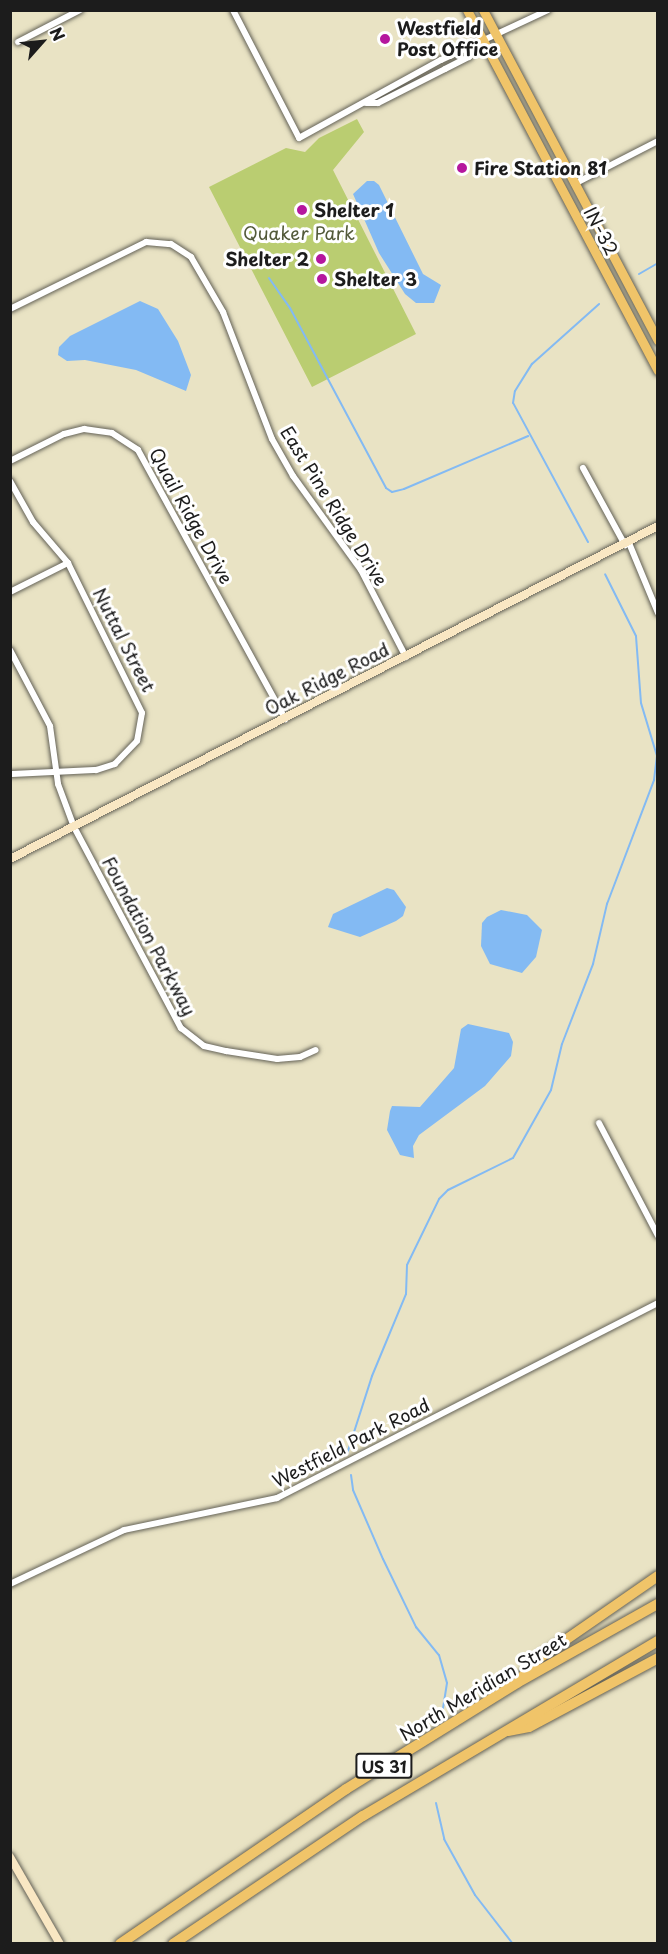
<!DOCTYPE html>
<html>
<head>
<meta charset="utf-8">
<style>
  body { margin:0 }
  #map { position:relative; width:668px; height:1954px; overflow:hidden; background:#e9e3c4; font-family:"Playpen Sans",sans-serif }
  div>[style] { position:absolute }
  .green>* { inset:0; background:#bacd71 }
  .water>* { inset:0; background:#83baf3 }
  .stream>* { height:2px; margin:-1px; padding:0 1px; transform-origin:1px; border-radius:1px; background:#83baf3 }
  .roads { filter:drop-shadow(0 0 2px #646257) drop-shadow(0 0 2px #646257) }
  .street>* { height:6px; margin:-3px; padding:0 3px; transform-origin:3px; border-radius:3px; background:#fff }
  .secondary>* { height:8px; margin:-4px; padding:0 4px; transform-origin:4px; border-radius:4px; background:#f9e7c3 }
  .primary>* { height:9px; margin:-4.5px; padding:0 4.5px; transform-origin:4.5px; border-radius:4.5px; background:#f0c469 }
  .highway>* { height:10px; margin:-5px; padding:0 5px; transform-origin:5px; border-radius:5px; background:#f0c469 }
  .dots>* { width:16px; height:16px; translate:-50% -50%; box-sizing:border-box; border:3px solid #fff; border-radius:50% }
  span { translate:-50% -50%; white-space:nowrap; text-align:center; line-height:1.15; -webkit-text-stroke:6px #fff; paint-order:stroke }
  .shield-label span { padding:2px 4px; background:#fff; border:2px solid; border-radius:4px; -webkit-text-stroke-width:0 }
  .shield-label { font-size:16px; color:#1c1c1c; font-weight:700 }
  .poi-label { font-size:18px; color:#1c1c1c; font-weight:700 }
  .left { translate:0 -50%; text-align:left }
  .right { translate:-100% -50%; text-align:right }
  .street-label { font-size:18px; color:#1c1c1c }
  .park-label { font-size:18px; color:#535a3a }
  .frame { position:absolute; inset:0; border:12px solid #1c1c1c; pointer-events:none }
  .north { position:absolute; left:12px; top:12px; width:60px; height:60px; -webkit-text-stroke:4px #fff; paint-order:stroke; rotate:63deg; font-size:16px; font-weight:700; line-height:24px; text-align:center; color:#1c1c1c }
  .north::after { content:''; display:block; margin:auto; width:21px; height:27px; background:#1c1c1c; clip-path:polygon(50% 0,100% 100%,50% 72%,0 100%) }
</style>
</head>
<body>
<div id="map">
  <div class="green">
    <div style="clip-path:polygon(357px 119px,364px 132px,333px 170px,416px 334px,312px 387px,209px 187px,286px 148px,305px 152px,319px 138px)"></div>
  </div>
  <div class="water">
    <div style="clip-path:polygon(367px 181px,374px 181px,379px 185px,423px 274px,441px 285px,434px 303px,416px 303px,405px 294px,379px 253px,353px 194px)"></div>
    <div style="clip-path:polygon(140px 301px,158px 309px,178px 341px,191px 375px,186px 391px,136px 370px,85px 360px,67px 361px,58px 355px,59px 347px,70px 336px)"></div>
    <div style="clip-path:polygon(387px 888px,394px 890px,406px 907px,403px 916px,396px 921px,360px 937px,328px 927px,333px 914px)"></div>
    <div style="clip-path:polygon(501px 910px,527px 915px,542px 930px,536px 957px,522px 973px,490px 964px,481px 946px,482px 923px,487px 917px)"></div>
    <div style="clip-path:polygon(468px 1024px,509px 1033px,513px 1042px,511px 1056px,485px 1086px,419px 1135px,413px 1146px,414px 1158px,400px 1155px,387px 1130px,390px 1111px,392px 1106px,420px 1107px,454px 1068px,461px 1029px)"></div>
  </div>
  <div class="stream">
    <div style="left:639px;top:274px;width:22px;rotate:-30deg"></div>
    <div style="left:269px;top:278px;width:37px;rotate:55deg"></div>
    <div style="left:290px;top:308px;width:204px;rotate:61.9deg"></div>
    <div style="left:386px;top:488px;width:7px;rotate:34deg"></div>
    <div style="left:392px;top:492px;width:12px;rotate:-14deg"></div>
    <div style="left:404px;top:489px;width:135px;rotate:-23.1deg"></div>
    <div style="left:588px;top:542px;width:158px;rotate:-118.3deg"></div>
    <div style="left:513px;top:403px;width:12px;rotate:-81deg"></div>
    <div style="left:515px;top:391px;width:32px;rotate:-58deg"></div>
    <div style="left:532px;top:364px;width:90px;rotate:-41.8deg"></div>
    <div style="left:347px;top:1454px;width:82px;rotate:-72.2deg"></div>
    <div style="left:372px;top:1376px;width:89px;rotate:-67.5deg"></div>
    <div style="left:406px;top:1294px;width:29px;rotate:-88deg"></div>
    <div style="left:407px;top:1265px;width:73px;rotate:-64.1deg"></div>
    <div style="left:439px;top:1199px;width:13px;rotate:-45deg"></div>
    <div style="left:448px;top:1190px;width:72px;rotate:-26.2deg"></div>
    <div style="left:513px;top:1158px;width:78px;rotate:-60.8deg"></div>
    <div style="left:551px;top:1090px;width:47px;rotate:-76.6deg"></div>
    <div style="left:562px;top:1044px;width:86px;rotate:-68.8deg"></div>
    <div style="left:593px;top:964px;width:62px;rotate:-76.9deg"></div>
    <div style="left:607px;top:904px;width:133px;rotate:-69.2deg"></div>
    <div style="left:654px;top:780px;width:24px;rotate:-83deg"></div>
    <div style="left:657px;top:756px;width:55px;rotate:-106.8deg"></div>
    <div style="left:641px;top:703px;width:67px;rotate:-94.3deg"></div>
    <div style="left:636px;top:636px;width:69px;rotate:-116.6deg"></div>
    <div style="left:351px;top:1475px;width:15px;rotate:82deg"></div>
    <div style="left:353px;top:1490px;width:75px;rotate:66.5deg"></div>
    <div style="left:383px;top:1559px;width:76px;rotate:64.1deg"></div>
    <div style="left:416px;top:1627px;width:36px;rotate:51deg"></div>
    <div style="left:439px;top:1655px;width:29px;rotate:74deg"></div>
    <div style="left:447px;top:1683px;width:26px;rotate:99deg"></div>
    <div style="left:436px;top:1803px;width:37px;rotate:77deg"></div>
    <div style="left:444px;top:1839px;width:64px;rotate:61deg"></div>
    <div style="left:475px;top:1895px;width:62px;rotate:52.2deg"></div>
  </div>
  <div class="roads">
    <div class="street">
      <div style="left:233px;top:10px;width:144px;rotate:62.7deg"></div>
      <div style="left:299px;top:138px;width:162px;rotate:-28.8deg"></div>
      <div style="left:441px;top:60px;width:118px;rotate:-25deg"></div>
      <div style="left:18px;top:42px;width:70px;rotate:-27.3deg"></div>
      <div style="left:366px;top:103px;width:12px"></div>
      <div style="left:378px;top:103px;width:75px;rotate:-26.9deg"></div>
      <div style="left:445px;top:69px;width:27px;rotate:-27deg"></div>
      <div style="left:469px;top:57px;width:11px;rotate:-56deg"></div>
      <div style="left:574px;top:184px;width:94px;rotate:-27.1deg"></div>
      <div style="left:10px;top:309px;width:152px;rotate:-26.2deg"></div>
      <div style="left:146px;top:242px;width:25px;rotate:5deg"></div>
      <div style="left:171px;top:244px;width:24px;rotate:33deg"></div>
      <div style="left:191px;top:257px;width:64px;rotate:59.8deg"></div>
      <div style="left:223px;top:312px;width:136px;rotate:68.9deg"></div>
      <div style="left:272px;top:439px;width:43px;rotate:60.4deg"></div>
      <div style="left:293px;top:476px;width:116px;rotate:54.1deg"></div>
      <div style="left:361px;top:570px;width:98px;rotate:62.7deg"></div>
      <div style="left:10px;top:461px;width:60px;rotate:-26.6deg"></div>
      <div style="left:64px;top:434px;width:21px;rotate:-14deg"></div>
      <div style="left:84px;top:429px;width:28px;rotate:8deg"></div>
      <div style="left:112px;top:433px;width:31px;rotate:33deg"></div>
      <div style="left:138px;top:450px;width:307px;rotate:61.3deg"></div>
      <div style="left:583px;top:468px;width:88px;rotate:61.4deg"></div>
      <div style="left:10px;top:481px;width:47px;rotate:60.7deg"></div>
      <div style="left:33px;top:522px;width:54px;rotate:49.5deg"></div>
      <div style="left:68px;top:563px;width:167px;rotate:63.7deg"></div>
      <div style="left:142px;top:713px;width:28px;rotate:100deg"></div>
      <div style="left:137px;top:741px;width:32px;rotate:134deg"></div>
      <div style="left:115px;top:764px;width:20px;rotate:162deg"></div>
      <div style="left:96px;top:770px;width:86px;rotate:177.3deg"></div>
      <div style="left:629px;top:543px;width:76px;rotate:67.5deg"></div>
      <div style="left:10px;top:592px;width:65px;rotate:-26.6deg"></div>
      <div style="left:10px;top:650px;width:86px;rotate:62.2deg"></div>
      <div style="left:50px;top:726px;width:59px;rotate:82.1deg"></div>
      <div style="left:58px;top:784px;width:46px;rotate:69.6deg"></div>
      <div style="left:74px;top:827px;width:228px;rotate:62deg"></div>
      <div style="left:181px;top:1028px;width:29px;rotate:38deg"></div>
      <div style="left:204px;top:1046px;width:23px;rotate:13deg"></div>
      <div style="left:226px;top:1051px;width:52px;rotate:8.9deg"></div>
      <div style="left:277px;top:1059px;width:23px;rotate:-5deg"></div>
      <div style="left:300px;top:1057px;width:17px;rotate:-24deg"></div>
      <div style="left:599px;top:1123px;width:127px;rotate:62.4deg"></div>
      <div style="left:10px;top:1584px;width:126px;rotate:-25.3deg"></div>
      <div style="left:124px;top:1530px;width:156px;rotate:-11.8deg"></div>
      <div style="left:277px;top:1498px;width:428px;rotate:-27.1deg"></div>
    </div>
    <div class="secondary">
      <div style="left:10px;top:859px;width:729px;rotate:-27.2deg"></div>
      <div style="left:10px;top:1857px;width:100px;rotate:60.1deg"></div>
    </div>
    <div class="primary">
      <div style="left:467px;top:10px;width:408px;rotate:62.1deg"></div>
      <div style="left:483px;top:10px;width:374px;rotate:62.1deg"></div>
    </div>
    <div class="highway">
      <div style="left:523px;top:1676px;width:23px;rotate:-49deg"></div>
      <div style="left:538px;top:1659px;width:146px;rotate:-34.7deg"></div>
      <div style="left:508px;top:1731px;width:21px;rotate:-11deg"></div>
      <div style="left:529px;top:1727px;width:146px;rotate:-28.1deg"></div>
      <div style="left:120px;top:1944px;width:274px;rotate:-34.4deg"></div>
      <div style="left:346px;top:1789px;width:201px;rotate:-31.8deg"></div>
      <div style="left:517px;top:1683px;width:162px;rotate:-29.3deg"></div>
      <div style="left:173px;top:1944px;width:229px;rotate:-34deg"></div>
      <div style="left:363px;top:1816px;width:343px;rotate:-30.7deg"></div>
    </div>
  </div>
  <div class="dots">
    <div style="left:385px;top:39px;background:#b5179e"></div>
    <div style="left:462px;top:168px;background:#b5179e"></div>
    <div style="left:302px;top:210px;background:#b5179e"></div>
    <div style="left:321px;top:259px;background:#b5179e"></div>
    <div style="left:322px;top:279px;background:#b5179e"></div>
  </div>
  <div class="shield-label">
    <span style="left:384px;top:1766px">US 31</span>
  </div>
  <div class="poi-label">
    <span class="left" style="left:397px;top:39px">Westfield<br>Post Office</span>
    <span class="left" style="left:474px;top:168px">Fire Station 81</span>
    <span class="left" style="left:314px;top:210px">Shelter 1</span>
    <span class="right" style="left:309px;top:259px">Shelter 2</span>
    <span class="left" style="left:334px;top:279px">Shelter 3</span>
  </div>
  <div class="street-label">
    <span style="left:601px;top:231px;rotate:62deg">IN-32</span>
    <span style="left:334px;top:506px;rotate:58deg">East Pine Ridge Drive</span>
    <span style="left:191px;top:516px;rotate:61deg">Quail Ridge Drive</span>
    <span style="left:124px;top:640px;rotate:63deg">Nuttal Street</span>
    <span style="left:327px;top:679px;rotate:-27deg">Oak Ridge Road</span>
    <span style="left:149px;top:936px;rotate:62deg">Foundation Parkway</span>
    <span style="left:351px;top:1443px;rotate:-27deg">Westfield Park Road</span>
    <span style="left:483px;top:1687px;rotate:-31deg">North Meridian Street</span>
  </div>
  <div class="park-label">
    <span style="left:299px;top:233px">Quaker Park</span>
  </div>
  <div class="frame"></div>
  <div class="north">N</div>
</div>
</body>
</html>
